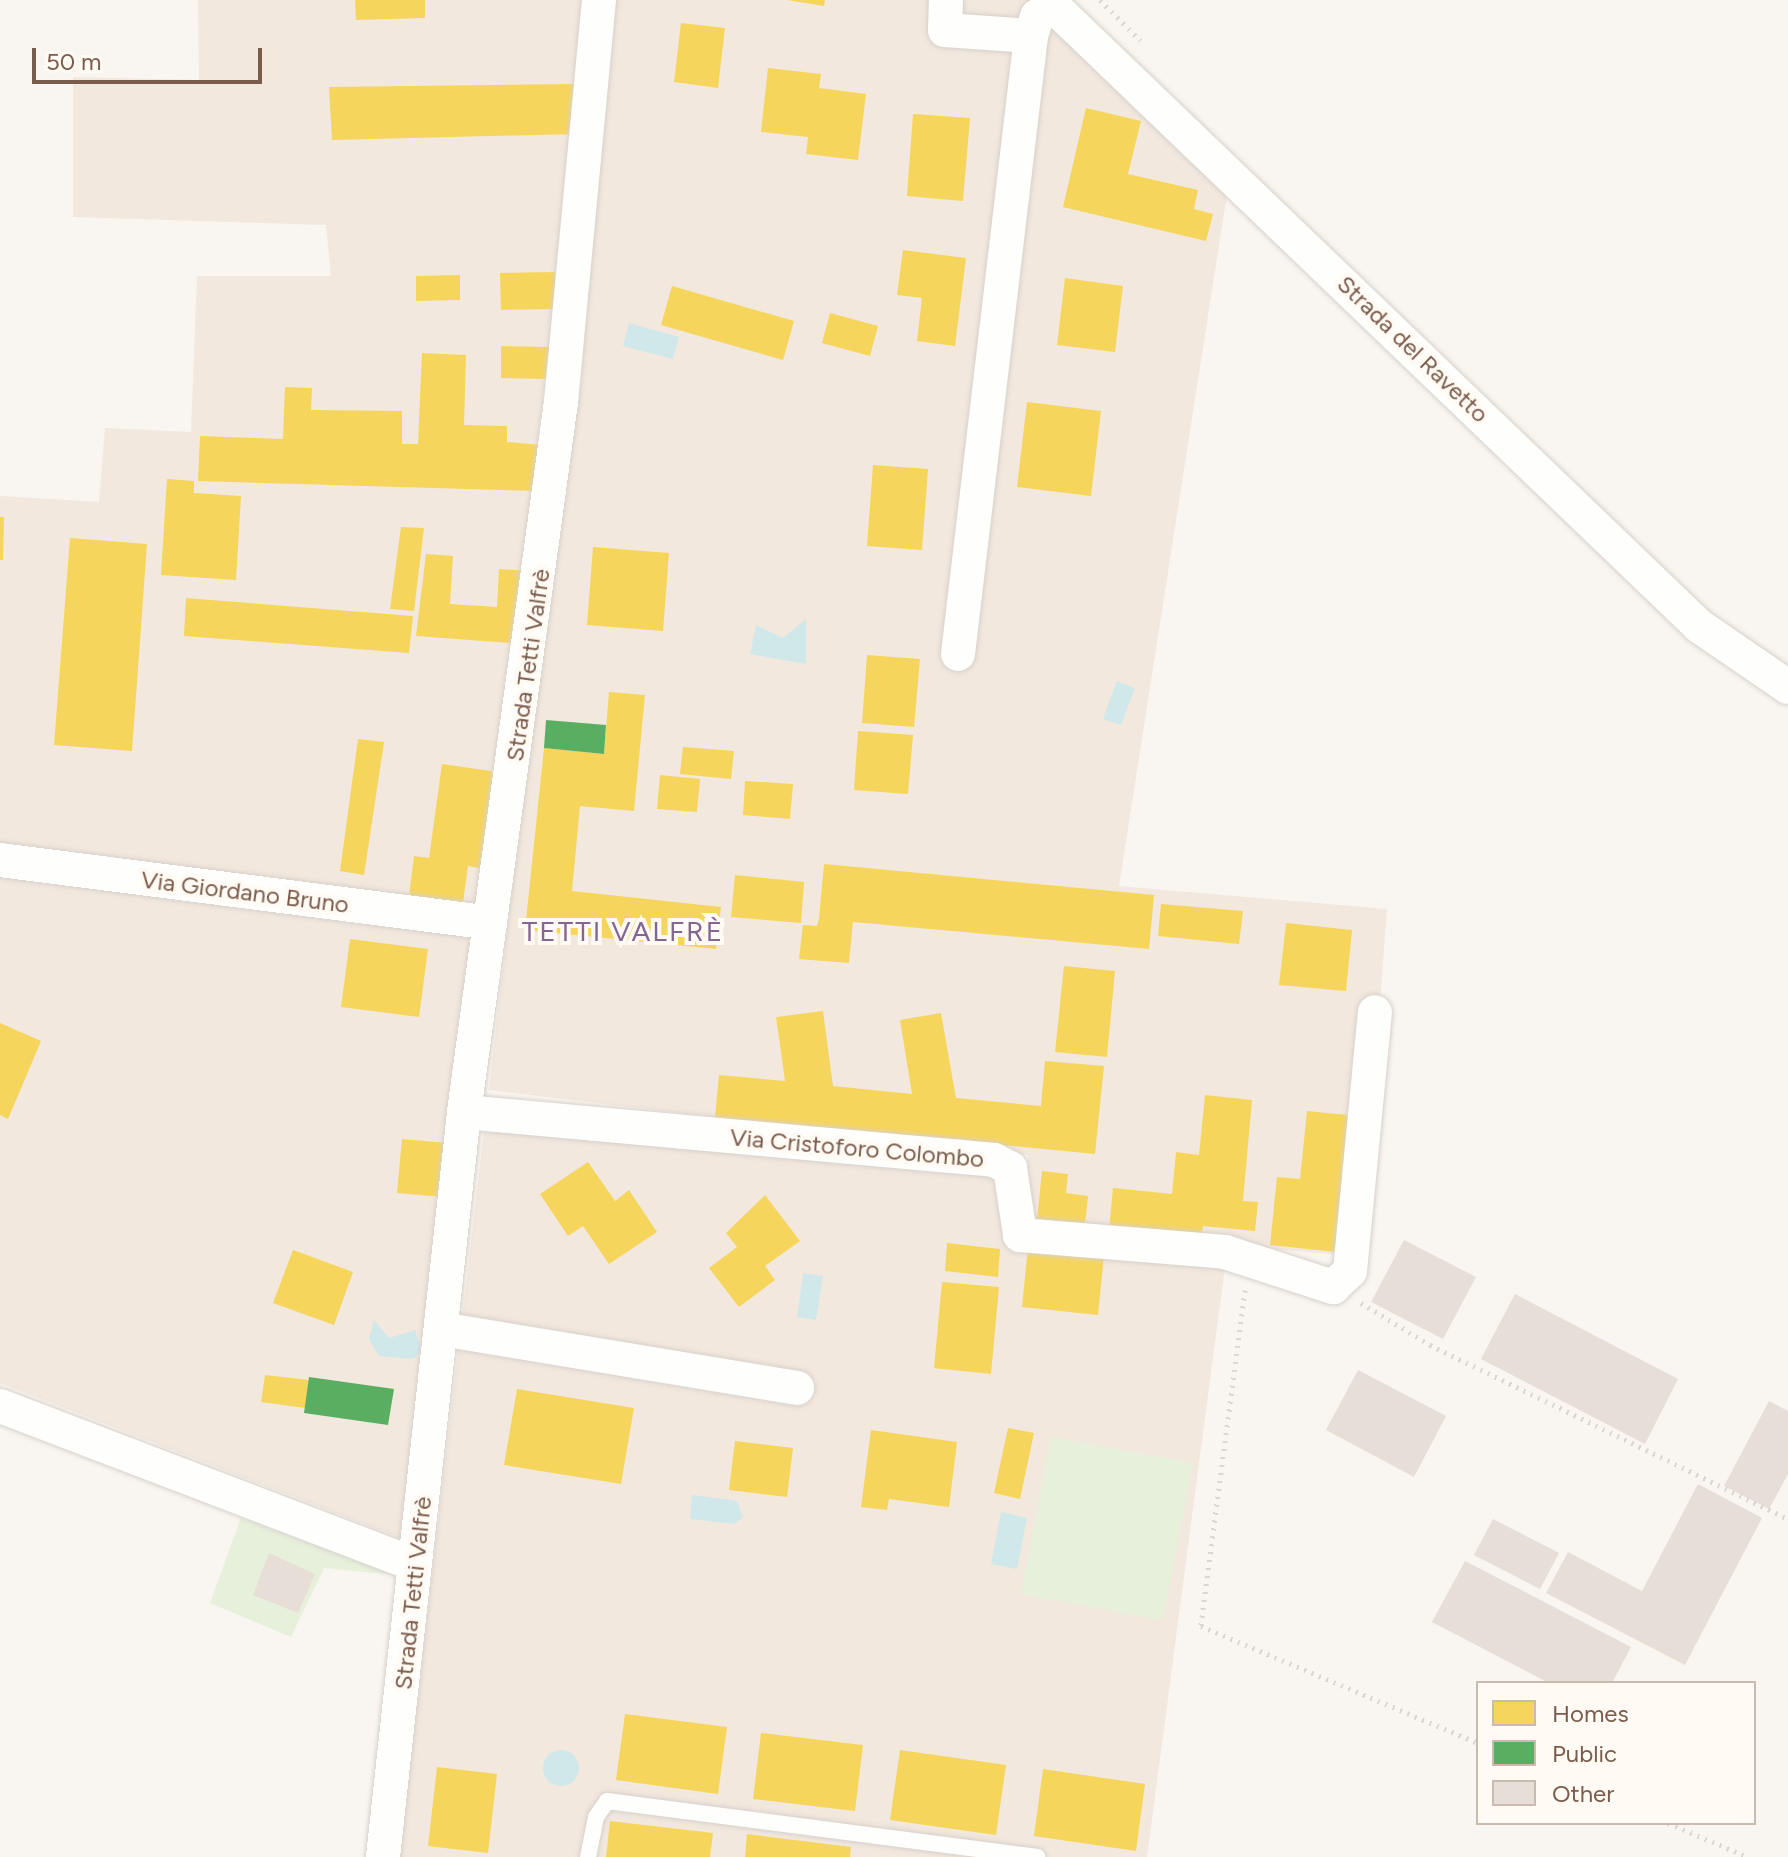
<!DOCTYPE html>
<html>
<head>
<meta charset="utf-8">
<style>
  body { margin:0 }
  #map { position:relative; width:1788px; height:1857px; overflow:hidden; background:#f9f5f0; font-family:Figtree,sans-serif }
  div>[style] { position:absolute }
  .residential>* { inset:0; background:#f2e8de }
  .green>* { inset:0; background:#e7f0db }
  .water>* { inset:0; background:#d0e8ea }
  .round { border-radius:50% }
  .homes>* { inset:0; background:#f6d55c }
  .public>* { inset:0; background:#5aae61 }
  .building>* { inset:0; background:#e6ded7 }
  .path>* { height:5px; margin-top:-2.5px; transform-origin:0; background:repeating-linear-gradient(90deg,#dcd5d0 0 2px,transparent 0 8px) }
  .roads { filter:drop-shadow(0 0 2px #d7d1cb) drop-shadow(0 0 2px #d7d1cb) }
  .service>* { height:16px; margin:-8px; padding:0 8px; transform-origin:8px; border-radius:8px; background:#fefefd }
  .minor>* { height:34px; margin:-17px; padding:0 17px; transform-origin:17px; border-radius:17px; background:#fefefd }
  span { translate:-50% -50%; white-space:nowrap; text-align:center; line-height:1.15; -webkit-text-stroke:8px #fffaf3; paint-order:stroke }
  .street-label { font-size:24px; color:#7a5c4d }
  .quarter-label { font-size:28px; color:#846695; letter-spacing:2px }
  .legend { position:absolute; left:1476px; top:1681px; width:280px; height:144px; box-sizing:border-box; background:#fffaf3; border:2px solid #cabbb1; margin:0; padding:10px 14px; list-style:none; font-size:24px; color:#7a5c4d }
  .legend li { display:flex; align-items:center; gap:16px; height:40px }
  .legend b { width:40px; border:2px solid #cabbb1 }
  .scale { position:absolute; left:32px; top:48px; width:230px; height:36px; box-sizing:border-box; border:4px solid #7a5c4d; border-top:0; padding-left:10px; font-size:24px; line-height:28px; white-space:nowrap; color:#7a5c4d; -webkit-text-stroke:6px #fffaf3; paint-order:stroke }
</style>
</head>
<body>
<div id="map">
  <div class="residential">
    <div style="clip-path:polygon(198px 0,589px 0,484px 910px,0 848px,0 496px,99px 502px,105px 428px,191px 432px,197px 276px,331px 276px,326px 225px,73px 217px,73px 77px,199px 80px)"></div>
    <div style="clip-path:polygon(613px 0,1033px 0,1227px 194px,1119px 886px,1387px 909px,1361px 1257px,1024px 1226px,1028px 1155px,489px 1090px)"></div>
    <div style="clip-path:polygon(0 869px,481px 930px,408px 1541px,0 1383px)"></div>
    <div style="clip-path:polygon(485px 1123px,988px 1165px,1005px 1180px,1006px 1242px,1226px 1259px,1147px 1857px,399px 1857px)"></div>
  </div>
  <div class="green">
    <div style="clip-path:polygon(1051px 1437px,1193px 1463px,1163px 1620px,1021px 1594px)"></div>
    <div style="clip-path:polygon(241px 1518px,395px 1575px,324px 1568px,291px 1637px,210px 1603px)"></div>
  </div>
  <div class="water">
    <div style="clip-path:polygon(629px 323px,679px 337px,673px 359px,623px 346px)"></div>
    <div style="clip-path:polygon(806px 619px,806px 664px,750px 654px,756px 625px,783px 638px)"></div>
    <div style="clip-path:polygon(1117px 681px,1135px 688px,1121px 725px,1103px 719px)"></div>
    <div style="clip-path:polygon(803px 1273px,823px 1276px,816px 1320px,797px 1317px)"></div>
    <div style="clip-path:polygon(374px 1320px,389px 1338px,415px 1330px,422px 1350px,413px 1359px,379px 1356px,369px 1339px)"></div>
    <div style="clip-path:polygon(692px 1495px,737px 1501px,743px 1517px,734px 1524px,690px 1519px)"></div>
    <div style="clip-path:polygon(1001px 1512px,1027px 1518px,1017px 1569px,991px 1564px)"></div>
    <div class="round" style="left:543px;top:1750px;width:36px;height:36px"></div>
  </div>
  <div class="homes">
    <div style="clip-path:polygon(355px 0,425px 0,425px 18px,356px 20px)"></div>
    <div style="clip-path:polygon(787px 0,825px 0,824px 6px)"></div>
    <div style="clip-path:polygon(681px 23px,725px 28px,718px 88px,674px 82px)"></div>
    <div style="clip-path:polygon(768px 68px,821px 74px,819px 88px,866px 94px,858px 160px,806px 154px,808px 137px,761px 132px)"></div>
    <div style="clip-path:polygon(581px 84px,575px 134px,332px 140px,329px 87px)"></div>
    <div style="clip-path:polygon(1086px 108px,1141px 121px,1128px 174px,1198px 190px,1194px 209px,1213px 214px,1206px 241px,1063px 207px)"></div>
    <div style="clip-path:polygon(913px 114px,970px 118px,963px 201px,907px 196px)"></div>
    <div style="clip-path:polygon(903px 250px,966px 258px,955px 346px,917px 341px,922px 298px,897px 295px)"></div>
    <div style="clip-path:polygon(555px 272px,555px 309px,501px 310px,500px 273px)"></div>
    <div style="clip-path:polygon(460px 275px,460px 300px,416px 301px,416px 276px)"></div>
    <div style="clip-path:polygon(1065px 278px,1123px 286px,1115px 352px,1057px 345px)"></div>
    <div style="clip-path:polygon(672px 286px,794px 321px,783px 360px,661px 325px)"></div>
    <div style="clip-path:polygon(830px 313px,878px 326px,870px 356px,822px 343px)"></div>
    <div style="clip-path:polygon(501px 346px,550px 347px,550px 379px,501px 378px)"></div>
    <div style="clip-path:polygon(422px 353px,466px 355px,464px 425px,507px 426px,507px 442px,541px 445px,536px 491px,198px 481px,200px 436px,283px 439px,285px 387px,312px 388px,311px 410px,402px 411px,402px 444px,418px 444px)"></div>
    <div style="clip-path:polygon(1027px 402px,1101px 411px,1091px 496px,1017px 487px)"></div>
    <div style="clip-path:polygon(873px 465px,928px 469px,922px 550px,867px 546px)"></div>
    <div style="clip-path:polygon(167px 479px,194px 481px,194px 493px,241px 496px,236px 580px,161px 575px)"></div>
    <div style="clip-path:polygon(0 517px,4px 517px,3px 560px,0 560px)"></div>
    <div style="clip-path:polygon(401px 527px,424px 528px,414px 611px,390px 609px)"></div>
    <div style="clip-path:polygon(70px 538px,147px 544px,132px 751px,54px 745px)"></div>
    <div style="clip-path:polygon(593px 547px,669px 553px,663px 631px,587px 625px)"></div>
    <div style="clip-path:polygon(426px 554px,453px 556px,450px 604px,497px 607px,499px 569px,530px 571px,524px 644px,416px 636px)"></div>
    <div style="clip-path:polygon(186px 598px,413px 616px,409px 653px,184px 636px)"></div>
    <div style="clip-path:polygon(867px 655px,920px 659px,914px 727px,862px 723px)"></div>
    <div style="clip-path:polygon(609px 692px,645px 695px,634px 811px,580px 806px,572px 891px,721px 907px,716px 949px,525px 930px,544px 748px,604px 754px)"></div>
    <div style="clip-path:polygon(858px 731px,913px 735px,908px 794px,854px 790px)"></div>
    <div style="clip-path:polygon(358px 739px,384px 742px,364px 875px,340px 871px)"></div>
    <div style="clip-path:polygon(683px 747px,734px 751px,731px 779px,680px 774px)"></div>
    <div style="clip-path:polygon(442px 764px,498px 772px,485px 869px,468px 866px,463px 903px,409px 896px,414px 856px,429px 858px)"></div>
    <div style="clip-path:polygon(660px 775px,700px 779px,697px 812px,657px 809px)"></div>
    <div style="clip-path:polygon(745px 781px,793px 784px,790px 819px,743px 815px)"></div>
    <div style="clip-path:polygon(824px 864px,1154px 895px,1149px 949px,853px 922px,849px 963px,799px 959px,803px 925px,817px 926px,819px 919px)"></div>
    <div style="clip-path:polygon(735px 875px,804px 882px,801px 923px,731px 917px)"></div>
    <div style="clip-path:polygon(1161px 904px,1243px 911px,1239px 944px,1158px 936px)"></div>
    <div style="clip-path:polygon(1286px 923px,1352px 930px,1346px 991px,1279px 985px)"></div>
    <div style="clip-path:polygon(350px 939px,428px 949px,419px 1017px,341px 1007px)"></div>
    <div style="clip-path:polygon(1064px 966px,1115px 971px,1107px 1057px,1055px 1052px)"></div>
    <div style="clip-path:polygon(823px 1011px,833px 1086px,912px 1094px,900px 1020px,941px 1013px,956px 1098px,1041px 1106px,1045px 1061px,1104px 1066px,1095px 1154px,715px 1117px,719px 1075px,785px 1081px,776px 1017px)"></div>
    <div style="clip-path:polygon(0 1023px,41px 1041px,8px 1119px,0 1115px)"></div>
    <div style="clip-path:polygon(1205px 1095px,1252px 1100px,1243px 1201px,1258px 1202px,1255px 1231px,1203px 1226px,1201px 1239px,1109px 1230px,1113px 1188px,1172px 1194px,1176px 1152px,1199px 1155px)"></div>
    <div style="clip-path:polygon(1307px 1111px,1358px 1116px,1345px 1253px,1270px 1245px,1277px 1177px,1300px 1179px)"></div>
    <div style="clip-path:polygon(402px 1139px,447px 1143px,443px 1197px,397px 1193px)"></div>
    <div style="clip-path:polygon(588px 1162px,615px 1201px,629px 1190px,657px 1232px,609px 1264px,583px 1226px,568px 1236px,540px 1194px)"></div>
    <div style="clip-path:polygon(1042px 1171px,1068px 1174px,1066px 1193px,1088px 1196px,1085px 1224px,1037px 1219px)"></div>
    <div style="clip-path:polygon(765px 1195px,800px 1241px,765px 1266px,775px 1280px,739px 1307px,709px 1268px,737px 1247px,726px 1233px)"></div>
    <div style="clip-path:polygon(947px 1243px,1000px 1249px,998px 1277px,945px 1271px)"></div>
    <div style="clip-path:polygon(1028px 1247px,1104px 1255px,1098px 1315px,1022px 1307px)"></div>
    <div style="clip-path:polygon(293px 1250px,353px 1272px,334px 1325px,273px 1303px)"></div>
    <div style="clip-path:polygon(942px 1282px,999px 1287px,991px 1374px,934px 1368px)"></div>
    <div style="clip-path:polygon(265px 1375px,309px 1380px,305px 1408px,261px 1402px)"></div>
    <div style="clip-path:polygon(517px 1389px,634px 1408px,621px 1484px,504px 1465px)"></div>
    <div style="clip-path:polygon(1008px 1428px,1034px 1433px,1020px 1499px,994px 1493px)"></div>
    <div style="clip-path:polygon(871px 1430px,957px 1442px,949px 1507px,889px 1499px,887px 1510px,861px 1507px)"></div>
    <div style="clip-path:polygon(735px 1441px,793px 1448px,787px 1497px,729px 1490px)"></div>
    <div style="clip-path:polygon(625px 1714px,727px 1727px,718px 1794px,616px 1780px)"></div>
    <div style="clip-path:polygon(761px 1733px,863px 1745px,855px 1811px,753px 1799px)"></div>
    <div style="clip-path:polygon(900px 1750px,1006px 1765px,996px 1835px,890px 1820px)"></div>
    <div style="clip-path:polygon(437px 1767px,497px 1774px,488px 1853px,428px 1846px)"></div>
    <div style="clip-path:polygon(1043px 1769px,1145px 1784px,1136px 1851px,1034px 1836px)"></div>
    <div style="clip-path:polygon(610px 1821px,713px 1833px,710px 1857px,606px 1857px)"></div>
    <div style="clip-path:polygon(747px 1834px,851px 1847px,850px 1857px,745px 1857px)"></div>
  </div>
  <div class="public">
    <div style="clip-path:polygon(546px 720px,606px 725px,604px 754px,544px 748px)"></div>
    <div style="clip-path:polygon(309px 1377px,394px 1389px,388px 1425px,304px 1413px)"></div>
  </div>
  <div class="building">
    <div style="clip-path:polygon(1404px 1240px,1476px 1277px,1443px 1339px,1371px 1302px)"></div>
    <div style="clip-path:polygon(1515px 1294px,1678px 1379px,1645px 1444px,1481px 1359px)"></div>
    <div style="clip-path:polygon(1358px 1370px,1446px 1416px,1414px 1477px,1326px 1430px)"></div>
    <div style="clip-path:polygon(1769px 1401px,1788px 1411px,1788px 1474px,1769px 1509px,1724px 1486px)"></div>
    <div style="clip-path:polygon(1698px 1484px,1762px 1518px,1685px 1665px,1546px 1593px,1568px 1552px,1642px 1591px)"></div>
    <div style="clip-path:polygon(1493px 1519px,1559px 1553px,1540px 1589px,1474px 1555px)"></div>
    <div style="clip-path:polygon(269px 1553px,315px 1574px,298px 1613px,253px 1595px)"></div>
    <div style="clip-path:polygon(1465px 1561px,1631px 1647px,1612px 1683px,1549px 1683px,1432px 1622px)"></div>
  </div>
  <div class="path">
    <div style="left:1100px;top:0;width:57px;rotate:45deg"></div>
    <div style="left:1245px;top:1290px;width:339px;rotate:97.5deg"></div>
    <div style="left:1201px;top:1626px;width:301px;rotate:22.9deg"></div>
    <div style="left:1361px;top:1303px;width:81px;rotate:31.3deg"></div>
    <div style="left:1430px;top:1345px;width:398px;rotate:25.9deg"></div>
    <div style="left:1668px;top:1823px;width:87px;rotate:23deg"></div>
  </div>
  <div class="roads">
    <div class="service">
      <div style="left:588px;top:1857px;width:41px;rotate:-78.7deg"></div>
      <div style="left:596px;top:1817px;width:19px;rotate:-55deg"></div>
      <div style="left:607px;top:1801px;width:434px;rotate:7.4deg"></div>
    </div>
    <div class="minor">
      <div style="left:946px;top:0;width:30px;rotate:92deg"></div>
      <div style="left:945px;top:30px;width:86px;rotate:4deg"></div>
      <div style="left:1031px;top:36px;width:21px;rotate:-73deg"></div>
      <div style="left:1047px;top:0;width:904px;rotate:43.83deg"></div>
      <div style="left:1699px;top:626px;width:108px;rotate:34.4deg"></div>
      <div style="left:958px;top:654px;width:622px;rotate:-83.26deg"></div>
      <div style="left:0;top:860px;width:494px;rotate:7.3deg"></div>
      <div style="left:464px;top:1112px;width:532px;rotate:5.17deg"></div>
      <div style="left:994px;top:1160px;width:18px;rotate:27deg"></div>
      <div style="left:1010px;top:1168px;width:68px;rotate:81.5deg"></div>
      <div style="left:1020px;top:1235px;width:206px;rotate:4.7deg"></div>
      <div style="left:1225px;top:1252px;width:114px;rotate:18deg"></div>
      <div style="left:1333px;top:1287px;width:23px;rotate:-43deg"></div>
      <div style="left:1350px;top:1271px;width:260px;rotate:-84.5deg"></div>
      <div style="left:441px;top:1329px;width:361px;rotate:9.4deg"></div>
      <div style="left:0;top:1406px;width:443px;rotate:20.9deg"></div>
      <div style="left:383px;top:1857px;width:749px;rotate:-83.79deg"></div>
      <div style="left:464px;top:1112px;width:717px;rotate:-82.22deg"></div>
      <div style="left:561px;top:402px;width:404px;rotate:-84.6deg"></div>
    </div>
  </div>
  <div class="street-label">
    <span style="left:1413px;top:349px;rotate:44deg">Strada del Ravetto</span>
    <span style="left:528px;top:665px;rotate:-82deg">Strada Tetti Valfrè</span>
    <span style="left:245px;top:892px;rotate:7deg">Via Giordano Bruno</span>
    <span style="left:857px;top:1148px;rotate:5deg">Via Cristoforo Colombo</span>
    <span style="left:413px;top:1593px;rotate:-84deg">Strada Tetti Valfrè</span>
  </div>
  <div class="quarter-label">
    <span style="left:623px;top:931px">TETTI VALFRÈ</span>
  </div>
  <ul class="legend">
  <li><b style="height:22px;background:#f6d55c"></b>Homes</li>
  <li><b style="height:22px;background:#5aae61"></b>Public</li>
  <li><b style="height:22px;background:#e6ded7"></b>Other</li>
  </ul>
  <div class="scale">50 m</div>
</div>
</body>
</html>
